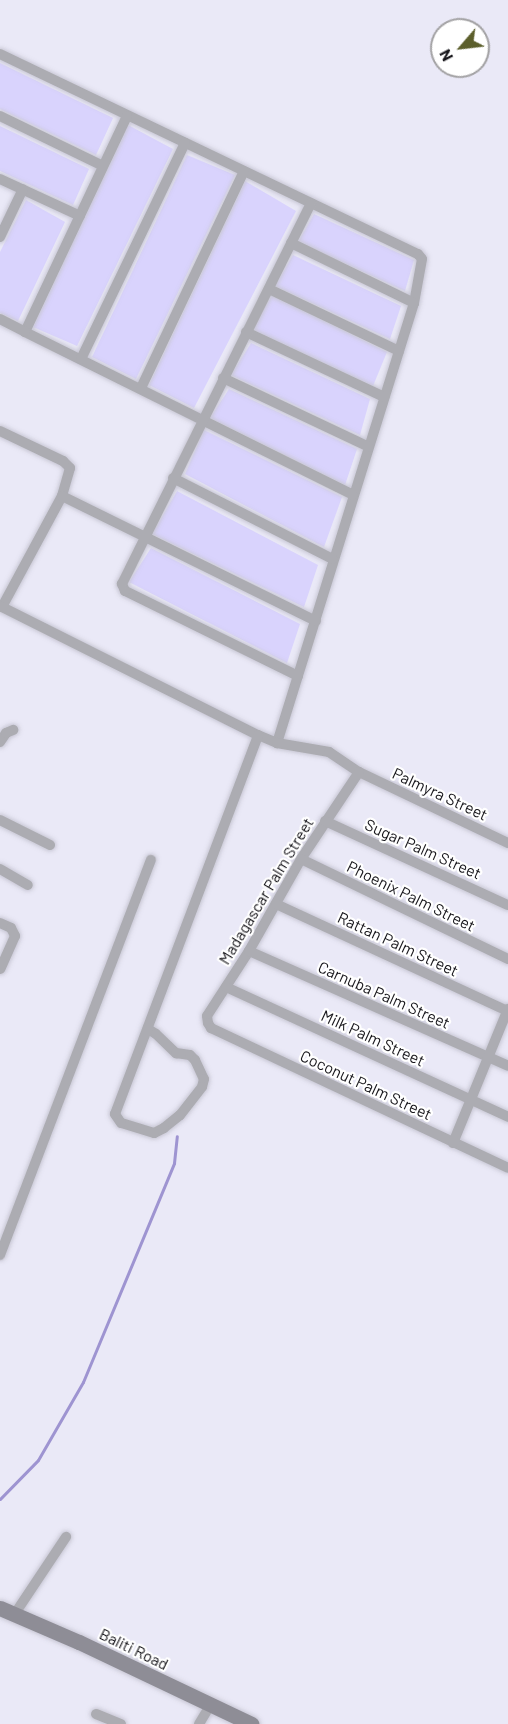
<!DOCTYPE html>
<html>
<head>
<meta charset="utf-8">
<style>
  body { margin:0 }
  #map { position:relative; width:508px; height:1724px; overflow:hidden; background:#eae9f7; font-family:Barlow,sans-serif }
  div>[style] { position:absolute }
  .green>* { inset:0; background:#d9d3fd }
  .stream>* { height:3px; margin:-1.5px; padding:0 1.5px; transform-origin:1.5px; border-radius:1.5px; background:#9e94d1 }
  .roads { filter:drop-shadow(0 0 2px #c8c7d4) drop-shadow(0 0 2px #c8c7d4) }
  .street>* { height:10px; margin:-5px; padding:0 5px; transform-origin:5px; border-radius:5px; background:#acacb2 }
  .secondary>* { height:15px; margin:-7.5px; padding:0 7.5px; transform-origin:7.5px; border-radius:7.5px; background:#8e8d96 }
  span { translate:-50% -50%; white-space:nowrap; text-align:center; line-height:1.15; -webkit-text-stroke:4.5px #fff; paint-order:stroke }
  .street-label { font-size:16px; color:#16151a }
  .north { position:absolute; left:430px; top:18px; width:60px; height:60px; box-sizing:border-box; background:#fff; border:2px solid #a2a1a3; border-radius:50%; rotate:242deg; font-size:16px; font-weight:700; line-height:24px; text-align:center; color:#16151a }
  .north::after { content:''; display:block; margin:auto; width:21px; height:27px; background:#5c5f2c; clip-path:polygon(50% 0,100% 100%,50% 72%,0 100%) }
</style>
</head>
<body>
<div id="map">
  <div class="green">
    <div style="clip-path:polygon(0 63px,113px 118px,96px 155px,0 109px)"></div>
    <div style="clip-path:polygon(128px 125px,173px 149px,77px 346px,33px 327px)"></div>
    <div style="clip-path:polygon(0 126px,89px 169px,73px 205px,0 171px)"></div>
    <div style="clip-path:polygon(187px 155px,235px 175px,136px 379px,92px 357px)"></div>
    <div style="clip-path:polygon(245px 181px,296px 211px,194px 408px,149px 385px)"></div>
    <div style="clip-path:polygon(26px 200px,65px 222px,18px 321px,0 313px,0 252px)"></div>
    <div style="clip-path:polygon(314px 214px,414px 260px,405px 291px,298px 242px)"></div>
    <div style="clip-path:polygon(293px 255px,401px 306px,390px 339px,275px 286px)"></div>
    <div style="clip-path:polygon(272px 295px,387px 352px,373px 386px,252px 330px)"></div>
    <div style="clip-path:polygon(251px 343px,370px 399px,360px 435px,231px 375px)"></div>
    <div style="clip-path:polygon(229px 389px,357px 449px,345px 485px,210px 418px)"></div>
    <div style="clip-path:polygon(204px 430px,342px 497px,324px 547px,185px 474px)"></div>
    <div style="clip-path:polygon(177px 491px,318px 565px,304px 607px,152px 534px)"></div>
    <div style="clip-path:polygon(151px 548px,300px 624px,287px 663px,129px 582px)"></div>
  </div>
  <div class="stream">
    <div style="left:0;top:1499px;width:54px;rotate:-45.7deg"></div>
    <div style="left:38px;top:1460px;width:90px;rotate:-60deg"></div>
    <div style="left:83px;top:1382px;width:237px;rotate:-67.4deg"></div>
    <div style="left:174px;top:1163px;width:27px;rotate:-84deg"></div>
  </div>
  <div class="roads">
    <div class="street">
      <div style="left:0;top:54px;width:463px;rotate:25.6deg"></div>
      <div style="left:418px;top:254px;width:6px;rotate:51deg"></div>
      <div style="left:422px;top:259px;width:45px;rotate:100.3deg"></div>
      <div style="left:414px;top:303px;width:461px;rotate:107.3deg"></div>
      <div style="left:0;top:116px;width:114px;rotate:25.9deg"></div>
      <div style="left:127px;top:116px;width:239px;rotate:115.3deg"></div>
      <div style="left:25px;top:332px;width:366px;rotate:26.4deg"></div>
      <div style="left:0;top:179px;width:88px;rotate:24.8deg"></div>
      <div style="left:0;top:237px;width:53px;rotate:-64.4deg"></div>
      <div style="left:291px;top:243px;width:137px;rotate:26deg"></div>
      <div style="left:269px;top:289px;width:144px;rotate:25.5deg"></div>
      <div style="left:0;top:319px;width:28px;rotate:27deg"></div>
      <div style="left:246px;top:332px;width:153px;rotate:25.2deg"></div>
      <div style="left:81px;top:359px;width:240px;rotate:-64.3deg"></div>
      <div style="left:223px;top:378px;width:161px;rotate:25.3deg"></div>
      <div style="left:141px;top:388px;width:240px;rotate:-64.6deg"></div>
      <div style="left:0;top:431px;width:70px;rotate:25.5deg"></div>
      <div style="left:63px;top:461px;width:10px;rotate:45deg"></div>
      <div style="left:70px;top:468px;width:29px;rotate:106deg"></div>
      <div style="left:62px;top:496px;width:126px;rotate:118.4deg"></div>
      <div style="left:173px;top:478px;width:179px;rotate:26.9deg"></div>
      <div style="left:62px;top:496px;width:283px;rotate:26.2deg"></div>
      <div style="left:0;top:606px;width:288px;rotate:26.6deg"></div>
      <div style="left:258px;top:735px;width:21px;rotate:23deg"></div>
      <div style="left:277px;top:743px;width:53px;rotate:9.8deg"></div>
      <div style="left:329px;top:752px;width:36px;rotate:34deg"></div>
      <div style="left:359px;top:772px;width:165px;rotate:25.5deg"></div>
      <div style="left:298px;top:676px;width:193px;rotate:-153.8deg"></div>
      <div style="left:125px;top:591px;width:8px;rotate:-113deg"></div>
      <div style="left:122px;top:584px;width:425px;rotate:-63.6deg"></div>
      <div style="left:0;top:742px;width:11px;rotate:-56deg"></div>
      <div style="left:6px;top:733px;width:8px;rotate:-23deg"></div>
      <div style="left:359px;top:772px;width:105px;rotate:123.7deg"></div>
      <div style="left:301px;top:859px;width:106px;rotate:119.5deg"></div>
      <div style="left:249px;top:951px;width:77px;rotate:122.9deg"></div>
      <div style="left:207px;top:1016px;width:7px;rotate:82deg"></div>
      <div style="left:208px;top:1023px;width:6px;rotate:59deg"></div>
      <div style="left:211px;top:1028px;width:328px;rotate:25.2deg"></div>
      <div style="left:0;top:820px;width:56px;rotate:26.6deg"></div>
      <div style="left:325px;top:821px;width:201px;rotate:24.7deg"></div>
      <div style="left:301px;top:859px;width:230px;rotate:25.8deg"></div>
      <div style="left:0;top:869px;width:32px;rotate:30deg"></div>
      <div style="left:276px;top:904px;width:255px;rotate:24.8deg"></div>
      <div style="left:0;top:923px;width:12px;rotate:24deg"></div>
      <div style="left:11px;top:928px;width:9px;rotate:63deg"></div>
      <div style="left:15px;top:936px;width:36px;rotate:114deg"></div>
      <div style="left:249px;top:951px;width:283px;rotate:23.9deg"></div>
      <div style="left:226px;top:987px;width:311px;rotate:24.7deg"></div>
      <div style="left:148px;top:1029px;width:9px;rotate:32deg"></div>
      <div style="left:156px;top:1034px;width:28px;rotate:44deg"></div>
      <div style="left:176px;top:1053px;width:14px;rotate:8deg"></div>
      <div style="left:190px;top:1055px;width:7px;rotate:45deg"></div>
      <div style="left:195px;top:1060px;width:21px;rotate:65deg"></div>
      <div style="left:204px;top:1079px;width:8px;rotate:104deg"></div>
      <div style="left:202px;top:1087px;width:36px;rotate:128deg"></div>
      <div style="left:180px;top:1115px;width:21px;rotate:141deg"></div>
      <div style="left:164px;top:1128px;width:11px;rotate:153deg"></div>
      <div style="left:154px;top:1133px;width:34px;rotate:-163deg"></div>
      <div style="left:121px;top:1123px;width:11px;rotate:-124deg"></div>
      <div style="left:115px;top:1114px;width:405px;rotate:-69.3deg"></div>
      <div style="left:453px;top:1143px;width:145px;rotate:-67.7deg"></div>
      <div style="left:0;top:1255px;width:423px;rotate:-69.1deg"></div>
      <div style="left:14px;top:1615px;width:94px;rotate:-56.3deg"></div>
      <div style="left:96px;top:1714px;width:27px;rotate:22deg"></div>
      <div style="left:199px;top:1724px;width:21px;rotate:-59deg"></div>
    </div>
    <div class="secondary">
      <div style="left:0;top:1608px;width:86px;rotate:23.3deg"></div>
      <div style="left:79px;top:1642px;width:191px;rotate:25.4deg"></div>
    </div>
  </div>
  <div class="street-label">
    <span style="left:440px;top:794px;rotate:25deg">Palmyra Street</span>
    <span style="left:423px;top:849px;rotate:24deg">Sugar Palm Street</span>
    <span style="left:266px;top:891px;rotate:-59deg">Madagascar Palm Street</span>
    <span style="left:411px;top:896px;rotate:26deg">Phoenix Palm Street</span>
    <span style="left:398px;top:944px;rotate:25deg">Rattan Palm Street</span>
    <span style="left:384px;top:995px;rotate:24deg">Carnuba Palm Street</span>
    <span style="left:373px;top:1038px;rotate:25deg">Milk Palm Street</span>
    <span style="left:366px;top:1085px;rotate:25deg">Coconut Palm Street</span>
    <span style="left:134px;top:1649px;rotate:26deg">Baliti Road</span>
  </div>
  <div class="north">N</div>
</div>
</body>
</html>
